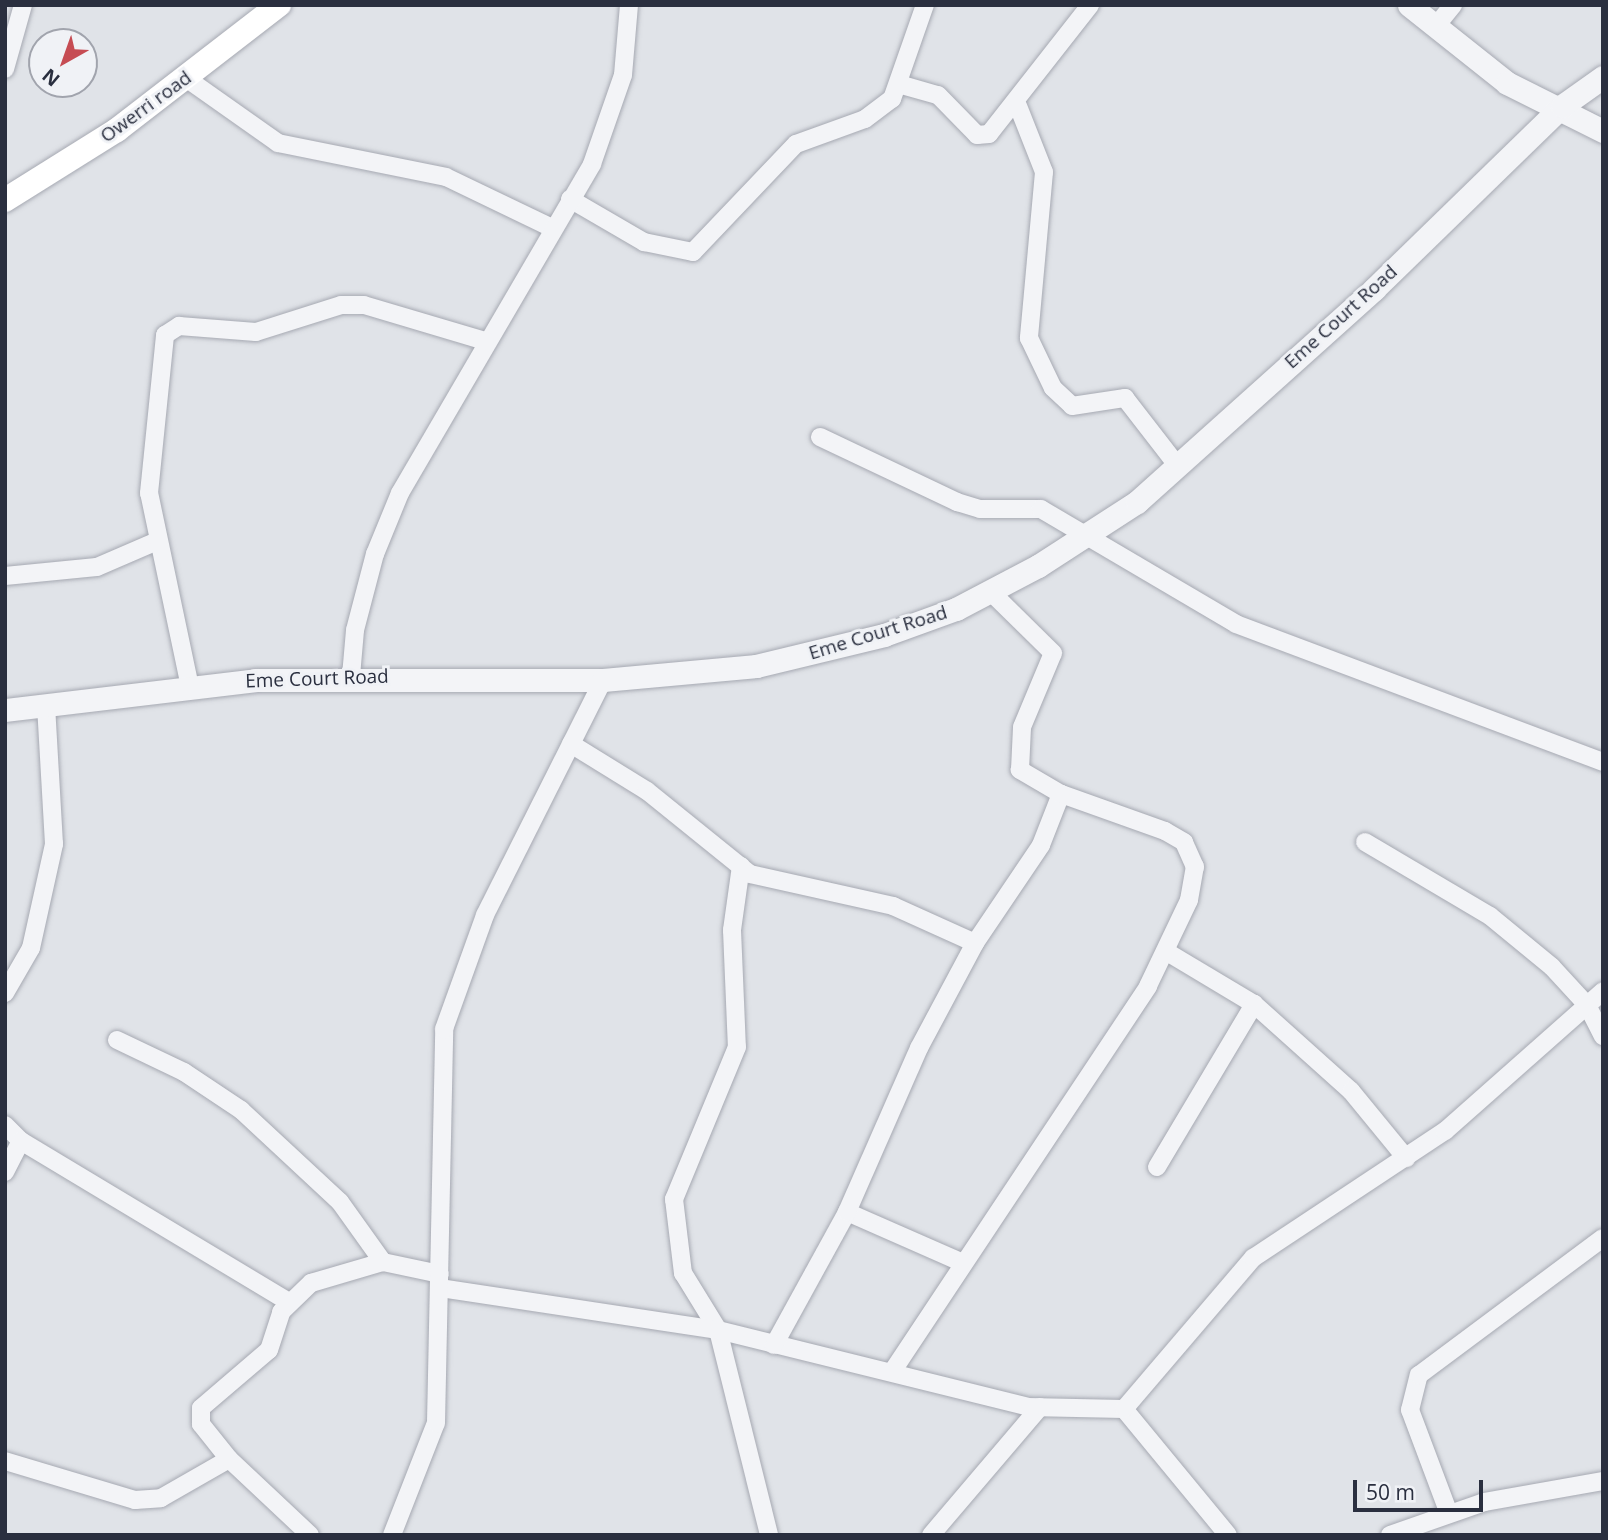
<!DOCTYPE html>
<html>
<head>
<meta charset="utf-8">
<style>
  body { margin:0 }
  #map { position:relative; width:1608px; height:1540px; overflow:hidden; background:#e0e3e8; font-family:"Open Sans",sans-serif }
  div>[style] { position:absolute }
  .roads { filter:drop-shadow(0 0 2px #a6a9b2) drop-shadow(0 0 2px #a6a9b2) }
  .minor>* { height:18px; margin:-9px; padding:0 9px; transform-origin:9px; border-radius:9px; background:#f3f4f7 }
  .tertiary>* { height:23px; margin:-11.5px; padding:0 11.5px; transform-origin:11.5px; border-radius:11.5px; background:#f3f4f7 }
  .secondary>* { height:24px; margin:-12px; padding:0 12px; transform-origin:12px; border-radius:12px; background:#fff }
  span { translate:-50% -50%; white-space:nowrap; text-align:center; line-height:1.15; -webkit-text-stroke:6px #f0f2f6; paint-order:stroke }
  .street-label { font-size:19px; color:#2a2f3f }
  .frame { position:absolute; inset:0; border:7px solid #2a2f3f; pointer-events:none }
  .north { position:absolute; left:28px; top:28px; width:70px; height:70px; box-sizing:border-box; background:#f0f2f6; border:2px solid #a1a4ad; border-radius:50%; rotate:220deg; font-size:19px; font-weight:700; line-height:28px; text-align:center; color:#2a2f3f }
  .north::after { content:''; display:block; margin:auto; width:24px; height:32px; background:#c64c53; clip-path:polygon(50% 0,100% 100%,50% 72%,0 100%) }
  .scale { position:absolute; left:1353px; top:1480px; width:130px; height:32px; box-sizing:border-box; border:4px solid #2a2f3f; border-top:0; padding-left:9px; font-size:21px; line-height:24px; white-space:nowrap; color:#2a2f3f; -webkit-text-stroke:5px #f0f2f6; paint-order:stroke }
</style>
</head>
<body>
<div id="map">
  <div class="roads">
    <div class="minor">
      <div style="left:1436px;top:26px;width:27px;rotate:-51deg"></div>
      <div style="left:5px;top:69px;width:66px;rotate:-74.3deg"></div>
      <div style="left:186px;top:78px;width:113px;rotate:35.2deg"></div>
      <div style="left:278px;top:143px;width:171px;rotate:11.4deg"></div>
      <div style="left:446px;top:177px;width:118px;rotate:25.7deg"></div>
      <div style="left:902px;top:85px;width:37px;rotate:16deg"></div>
      <div style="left:938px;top:95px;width:56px;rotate:45.7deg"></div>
      <div style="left:977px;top:135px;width:12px;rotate:-5deg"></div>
      <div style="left:989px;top:134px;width:164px;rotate:-51.9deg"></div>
      <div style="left:1018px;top:106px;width:71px;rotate:68.5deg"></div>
      <div style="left:1044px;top:172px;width:167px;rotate:95.2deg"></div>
      <div style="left:1029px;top:338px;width:55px;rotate:64.4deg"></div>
      <div style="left:1053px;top:388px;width:26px;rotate:43deg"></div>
      <div style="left:1072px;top:406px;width:54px;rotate:-8.6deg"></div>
      <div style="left:1125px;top:398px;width:85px;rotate:52.2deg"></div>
      <div style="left:570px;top:199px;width:86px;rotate:30.2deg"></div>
      <div style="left:644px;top:242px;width:50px;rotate:11.5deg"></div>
      <div style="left:693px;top:252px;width:149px;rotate:-46.4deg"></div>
      <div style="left:796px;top:144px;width:73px;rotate:-19.9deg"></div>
      <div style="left:865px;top:119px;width:34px;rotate:-37deg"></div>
      <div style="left:892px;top:99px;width:100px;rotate:-70.7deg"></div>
      <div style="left:820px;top:437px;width:152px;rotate:25.4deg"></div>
      <div style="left:957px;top:502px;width:24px;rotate:17deg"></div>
      <div style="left:980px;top:509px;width:61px"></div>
      <div style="left:1041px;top:509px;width:226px;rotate:30.5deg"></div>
      <div style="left:1236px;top:624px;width:392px;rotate:20.6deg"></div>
      <div style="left:5px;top:576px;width:92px;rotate:-5.6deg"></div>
      <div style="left:97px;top:567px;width:65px;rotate:-23.4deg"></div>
      <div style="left:351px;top:676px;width:46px;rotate:-85deg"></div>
      <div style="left:355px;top:630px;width:79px;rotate:-75.3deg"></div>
      <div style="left:375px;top:554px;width:66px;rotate:-67.7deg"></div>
      <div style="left:400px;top:493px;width:381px;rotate:-59.7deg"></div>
      <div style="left:592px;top:164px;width:94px;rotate:-70.8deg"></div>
      <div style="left:623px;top:75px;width:70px;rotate:-85.1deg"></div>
      <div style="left:190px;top:687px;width:198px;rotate:-101.9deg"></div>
      <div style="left:149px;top:493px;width:159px;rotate:-84.2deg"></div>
      <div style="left:165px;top:335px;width:17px;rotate:-33deg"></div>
      <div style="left:179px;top:326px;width:77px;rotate:4.5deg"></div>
      <div style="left:256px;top:332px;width:89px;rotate:-17.6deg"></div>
      <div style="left:341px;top:305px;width:23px"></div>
      <div style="left:364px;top:305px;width:126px;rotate:16.6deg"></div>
      <div style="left:571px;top:744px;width:89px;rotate:31.7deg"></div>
      <div style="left:647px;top:791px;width:132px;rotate:38.9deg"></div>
      <div style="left:750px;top:874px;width:147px;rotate:12.6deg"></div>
      <div style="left:893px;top:906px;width:90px;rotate:24.3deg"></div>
      <div style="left:1365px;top:842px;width:145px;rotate:30.6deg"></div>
      <div style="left:1490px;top:916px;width:80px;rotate:39.4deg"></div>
      <div style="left:1552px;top:967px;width:52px;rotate:47.4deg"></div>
      <div style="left:1587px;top:1005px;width:35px;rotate:63deg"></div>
      <div style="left:741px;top:866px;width:65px;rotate:98deg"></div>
      <div style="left:732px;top:930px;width:117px;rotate:87.6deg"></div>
      <div style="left:737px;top:1047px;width:165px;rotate:112.5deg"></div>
      <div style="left:674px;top:1199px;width:75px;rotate:83.1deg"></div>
      <div style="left:683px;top:1273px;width:67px;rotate:58.4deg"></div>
      <div style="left:718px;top:1330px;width:211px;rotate:76deg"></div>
      <div style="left:1167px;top:952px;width:101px;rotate:30.9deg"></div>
      <div style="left:1254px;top:1004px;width:130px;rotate:41.9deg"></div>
      <div style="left:1351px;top:1091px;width:87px;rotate:50.6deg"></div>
      <div style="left:5px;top:993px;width:52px;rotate:-60deg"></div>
      <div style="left:31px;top:948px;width:107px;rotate:-77.5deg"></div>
      <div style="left:54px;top:844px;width:140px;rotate:-93.3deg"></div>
      <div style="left:117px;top:1040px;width:74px;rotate:25.5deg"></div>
      <div style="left:184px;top:1072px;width:69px;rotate:33.7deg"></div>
      <div style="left:241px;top:1110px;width:135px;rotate:42.9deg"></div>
      <div style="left:340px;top:1202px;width:74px;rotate:54.4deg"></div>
      <div style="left:5px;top:1125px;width:23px;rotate:45deg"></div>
      <div style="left:21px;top:1141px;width:313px;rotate:31deg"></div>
      <div style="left:1157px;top:1167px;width:190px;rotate:-59.2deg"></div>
      <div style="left:5px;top:1172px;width:35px;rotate:-63deg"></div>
      <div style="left:847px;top:1212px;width:124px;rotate:23.7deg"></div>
      <div style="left:440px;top:1288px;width:281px;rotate:8.6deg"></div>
      <div style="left:718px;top:1330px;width:319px;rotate:13.9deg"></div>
      <div style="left:1028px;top:1407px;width:96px;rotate:1.2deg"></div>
      <div style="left:1124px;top:1409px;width:163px;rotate:50.5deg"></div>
      <div style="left:774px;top:1345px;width:152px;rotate:-61.2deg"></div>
      <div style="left:847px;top:1212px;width:179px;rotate:-66.3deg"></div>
      <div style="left:919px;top:1048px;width:119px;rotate:-61.9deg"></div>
      <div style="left:975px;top:943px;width:118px;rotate:-56deg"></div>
      <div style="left:1041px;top:845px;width:55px;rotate:-68.6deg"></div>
      <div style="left:892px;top:1372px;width:463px;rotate:-56.4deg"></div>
      <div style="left:1148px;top:986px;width:95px;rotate:-64.5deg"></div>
      <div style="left:1189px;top:900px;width:34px;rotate:-80deg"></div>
      <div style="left:1195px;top:867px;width:27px;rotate:-114deg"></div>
      <div style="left:1184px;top:842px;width:22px;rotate:-150deg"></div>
      <div style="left:1165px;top:831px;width:110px;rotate:-160.4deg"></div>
      <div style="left:1061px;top:794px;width:48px;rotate:-149.7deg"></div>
      <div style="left:1020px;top:770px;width:43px;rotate:-87.3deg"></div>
      <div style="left:1022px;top:727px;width:80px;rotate:-67.3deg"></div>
      <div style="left:1053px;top:653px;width:88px;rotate:-135.5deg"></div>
      <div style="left:1124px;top:1409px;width:199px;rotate:-49.5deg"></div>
      <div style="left:1253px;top:1258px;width:230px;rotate:-33.5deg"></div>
      <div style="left:1445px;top:1131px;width:211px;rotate:-41.5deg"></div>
      <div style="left:5px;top:1461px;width:136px;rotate:16.7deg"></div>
      <div style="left:135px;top:1500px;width:26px;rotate:-4deg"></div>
      <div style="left:161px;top:1498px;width:78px;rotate:-29.8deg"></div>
      <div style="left:1448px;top:1511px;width:108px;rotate:-110.6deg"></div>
      <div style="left:1410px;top:1410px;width:36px;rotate:-76deg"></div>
      <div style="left:1419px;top:1375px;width:229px;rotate:-36.7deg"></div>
      <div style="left:310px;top:1535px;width:111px;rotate:-136.8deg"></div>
      <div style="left:229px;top:1459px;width:45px;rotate:-128.7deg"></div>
      <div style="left:201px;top:1424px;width:16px;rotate:-90deg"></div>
      <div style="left:201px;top:1408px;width:89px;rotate:-40.5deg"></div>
      <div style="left:269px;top:1350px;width:40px;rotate:-72deg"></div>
      <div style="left:281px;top:1312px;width:42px;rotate:-44deg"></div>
      <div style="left:311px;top:1283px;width:75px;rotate:-16.3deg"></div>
      <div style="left:383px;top:1262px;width:58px;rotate:11.9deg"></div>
      <div style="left:392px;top:1535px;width:120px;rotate:-68.6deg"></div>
      <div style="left:436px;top:1423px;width:394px;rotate:-88.8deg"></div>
      <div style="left:444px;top:1029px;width:121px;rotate:-70.2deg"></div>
      <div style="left:485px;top:915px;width:263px;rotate:-63.3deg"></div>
      <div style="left:931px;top:1535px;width:168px;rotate:-49.6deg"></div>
      <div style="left:1390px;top:1535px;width:100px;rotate:-19.3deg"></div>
      <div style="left:1484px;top:1502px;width:121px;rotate:-10deg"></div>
    </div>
    <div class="tertiary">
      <div style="left:1409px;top:5px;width:125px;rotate:38.5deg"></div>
      <div style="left:1507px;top:83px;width:107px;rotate:26.6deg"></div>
      <div style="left:5px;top:710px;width:252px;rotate:-6.8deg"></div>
      <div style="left:255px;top:680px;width:348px"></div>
      <div style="left:603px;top:680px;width:154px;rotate:-5.2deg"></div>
      <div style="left:756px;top:666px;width:132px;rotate:-13.6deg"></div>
      <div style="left:884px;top:635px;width:77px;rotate:-19.9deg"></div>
      <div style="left:956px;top:609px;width:93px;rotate:-27.7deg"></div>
      <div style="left:1038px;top:566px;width:118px;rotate:-32.9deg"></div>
      <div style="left:1137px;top:502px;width:319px;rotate:-41.9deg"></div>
      <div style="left:1374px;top:289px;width:262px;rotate:-44.2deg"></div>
      <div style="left:1562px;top:106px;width:50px;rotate:-35.3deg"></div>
    </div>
    <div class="secondary">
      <div style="left:5px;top:200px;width:132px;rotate:-32deg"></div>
      <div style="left:117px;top:130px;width:205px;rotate:-37.7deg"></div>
    </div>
  </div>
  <div class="street-label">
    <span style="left:146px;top:107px;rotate:-36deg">Owerri road</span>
    <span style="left:1341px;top:317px;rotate:-42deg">Eme Court Road</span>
    <span style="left:878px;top:633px;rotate:-17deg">Eme Court Road</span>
    <span style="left:317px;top:679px;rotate:-2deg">Eme Court Road</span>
  </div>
  <div class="frame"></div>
  <div class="north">N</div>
  <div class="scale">50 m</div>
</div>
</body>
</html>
